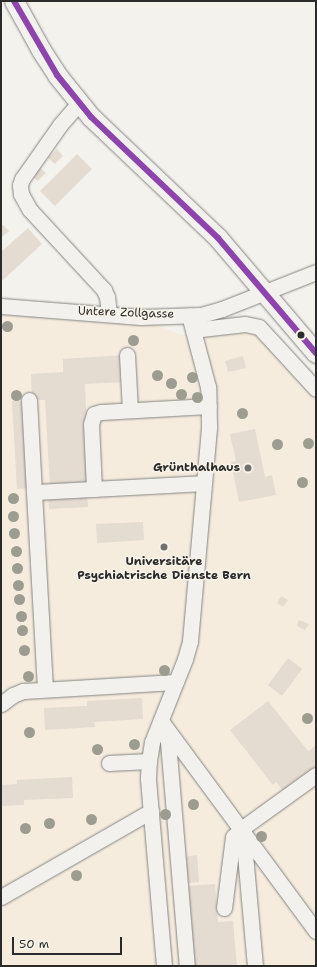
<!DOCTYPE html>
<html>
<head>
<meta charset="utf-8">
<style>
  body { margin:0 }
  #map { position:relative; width:317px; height:967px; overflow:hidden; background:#f4f2ec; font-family:"Shantell Sans",sans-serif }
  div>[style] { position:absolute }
  .built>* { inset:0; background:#f5ecde }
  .building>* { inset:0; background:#e4dbd1 }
  .roads { filter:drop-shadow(0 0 1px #858582) drop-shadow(0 0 1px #858582) }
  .minor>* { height:15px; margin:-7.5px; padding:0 7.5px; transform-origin:7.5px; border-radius:7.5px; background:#f2f1ed }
  .major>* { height:19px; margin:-9.5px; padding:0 9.5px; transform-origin:9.5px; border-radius:9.5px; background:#f2f1ed }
  .bus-1>* { height:6px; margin:-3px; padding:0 3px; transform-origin:3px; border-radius:3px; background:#8e44ad }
  .trees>* { width:11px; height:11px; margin:-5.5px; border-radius:50%; background:#9c9d90 }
  .dots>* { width:11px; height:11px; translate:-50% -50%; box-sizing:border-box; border:2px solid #f7f3e8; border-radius:50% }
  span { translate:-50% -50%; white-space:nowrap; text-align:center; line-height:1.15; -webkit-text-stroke:3px #f7f3e8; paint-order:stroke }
  .street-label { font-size:12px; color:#2b2b2b }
  .poi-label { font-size:12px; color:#2b2b2b; font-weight:700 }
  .right { translate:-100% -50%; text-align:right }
  .frame { position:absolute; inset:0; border:2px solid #2b2b2b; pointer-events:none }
  .scale { position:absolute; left:12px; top:937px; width:110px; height:18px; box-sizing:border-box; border:2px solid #2b2b2b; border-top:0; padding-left:5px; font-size:12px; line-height:14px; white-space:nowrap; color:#2b2b2b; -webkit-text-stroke:3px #f7f3e8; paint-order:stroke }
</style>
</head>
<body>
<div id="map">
  <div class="built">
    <div style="clip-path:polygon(1px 309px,141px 318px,178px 334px,190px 336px,247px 329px,257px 333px,316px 397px,316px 966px,1px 966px,1px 691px,5px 690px,1px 686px)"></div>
  </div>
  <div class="building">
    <div style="clip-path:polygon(57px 149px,63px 156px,55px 164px,48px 158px)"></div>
    <div style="clip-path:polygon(77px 154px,92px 169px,55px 206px,40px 191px)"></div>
    <div style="clip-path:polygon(40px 168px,46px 173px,38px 181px,32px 176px)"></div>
    <div style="clip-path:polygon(3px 225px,9px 231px,1px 238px,1px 227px)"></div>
    <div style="clip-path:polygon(28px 228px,42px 244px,3px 280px,1px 278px,1px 252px)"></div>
    <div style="clip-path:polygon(124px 355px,125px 382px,85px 384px,89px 485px,50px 487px,45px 400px,32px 400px,31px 374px,63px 372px,63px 359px)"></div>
    <div style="clip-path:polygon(243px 356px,246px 368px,228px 372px,225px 361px)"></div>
    <div style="clip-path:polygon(12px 401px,24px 401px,31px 488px,17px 489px)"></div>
    <div style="clip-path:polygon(255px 429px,265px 477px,272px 475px,276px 495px,239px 502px,231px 462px,236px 461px,230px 434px)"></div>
    <div style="clip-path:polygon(87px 494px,88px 507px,49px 509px,48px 496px)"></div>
    <div style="clip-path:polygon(143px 522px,144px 540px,97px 543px,96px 524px)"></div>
    <div style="clip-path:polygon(281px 596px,288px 600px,283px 607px,277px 603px)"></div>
    <div style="clip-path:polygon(299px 620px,309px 624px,305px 630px,297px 626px)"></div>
    <div style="clip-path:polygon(288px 658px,302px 669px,282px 696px,268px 685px)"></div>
    <div style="clip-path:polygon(142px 698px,143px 719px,94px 722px,95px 727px,45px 730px,44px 708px,87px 706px,87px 701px)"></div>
    <div style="clip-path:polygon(268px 701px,308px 751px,316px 746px,316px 770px,315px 771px,313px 768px,283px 791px,276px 782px,273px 785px,230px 730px)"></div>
    <div style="clip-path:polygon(72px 777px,73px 798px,24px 800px,24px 805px,1px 806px,1px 785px,17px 784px,17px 780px)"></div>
    <div style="clip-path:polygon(197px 855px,199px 882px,186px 883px,184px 857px)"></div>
    <div style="clip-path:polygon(215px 884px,218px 922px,233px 921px,237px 966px,193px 966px,186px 886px)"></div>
  </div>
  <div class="roads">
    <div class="minor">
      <div style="left:79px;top:103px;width:29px;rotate:131deg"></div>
      <div style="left:60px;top:125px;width:66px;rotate:125.1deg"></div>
      <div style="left:22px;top:179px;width:6px;rotate:108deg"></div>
      <div style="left:20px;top:185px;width:9px;rotate:84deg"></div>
      <div style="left:21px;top:194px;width:18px;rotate:61deg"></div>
      <div style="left:30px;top:210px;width:109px;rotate:47.2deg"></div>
      <div style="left:104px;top:290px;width:8px;rotate:67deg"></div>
      <div style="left:107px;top:297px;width:17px;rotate:83deg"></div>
      <div style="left:1px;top:306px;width:140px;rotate:4.5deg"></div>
      <div style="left:141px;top:317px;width:60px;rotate:-1.9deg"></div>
      <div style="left:201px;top:315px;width:22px;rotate:-16deg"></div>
      <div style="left:222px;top:309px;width:101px;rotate:-21.5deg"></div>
      <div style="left:193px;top:330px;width:52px;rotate:-6.6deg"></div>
      <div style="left:245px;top:324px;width:14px;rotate:12deg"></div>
      <div style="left:259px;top:327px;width:84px;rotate:47.4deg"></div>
      <div style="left:127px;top:355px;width:55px;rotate:86.9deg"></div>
      <div style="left:29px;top:400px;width:92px;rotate:86.9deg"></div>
      <div style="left:94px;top:489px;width:65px;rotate:-92.6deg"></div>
      <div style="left:91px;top:424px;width:10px;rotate:-73deg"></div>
      <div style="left:94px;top:414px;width:7px;rotate:-16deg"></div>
      <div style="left:101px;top:412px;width:108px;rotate:-3.2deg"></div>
      <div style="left:45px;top:689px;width:197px;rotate:-93.2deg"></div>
      <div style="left:34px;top:492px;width:169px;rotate:-3deg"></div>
      <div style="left:1px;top:704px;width:15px;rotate:-37deg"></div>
      <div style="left:13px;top:695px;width:11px;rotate:-22deg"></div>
      <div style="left:23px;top:691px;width:153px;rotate:-3.4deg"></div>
      <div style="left:161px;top:721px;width:261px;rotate:53.6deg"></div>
      <div style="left:167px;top:730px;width:237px;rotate:85.2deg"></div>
      <div style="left:109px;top:763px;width:40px;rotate:-2.9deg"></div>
      <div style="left:243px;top:832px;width:135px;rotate:84.9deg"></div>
      <div style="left:1px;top:897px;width:173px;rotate:-29.8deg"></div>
      <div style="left:224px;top:908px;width:72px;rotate:-82.8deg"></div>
      <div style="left:233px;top:837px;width:11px;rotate:-45deg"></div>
      <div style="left:241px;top:829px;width:92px;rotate:-35.8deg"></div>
      <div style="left:164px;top:966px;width:189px;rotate:-94.9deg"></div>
      <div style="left:148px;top:778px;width:17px;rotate:-87deg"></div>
      <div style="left:149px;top:761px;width:19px;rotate:-81deg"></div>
      <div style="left:152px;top:742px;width:89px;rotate:-68.3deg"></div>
      <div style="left:185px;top:659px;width:19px;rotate:-74deg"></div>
      <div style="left:190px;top:641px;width:216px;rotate:-84.9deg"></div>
      <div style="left:209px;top:426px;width:39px;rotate:-91deg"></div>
      <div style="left:208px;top:387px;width:74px;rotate:-104.8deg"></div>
    </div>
    <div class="major">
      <div style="left:14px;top:1px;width:56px;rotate:61.1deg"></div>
      <div style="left:41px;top:50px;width:30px;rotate:57deg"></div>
      <div style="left:57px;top:75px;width:54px;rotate:51deg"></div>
      <div style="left:91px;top:117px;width:175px;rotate:43.6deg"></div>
      <div style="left:218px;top:238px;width:151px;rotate:49.6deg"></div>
    </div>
  </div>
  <div class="bus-1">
    <div style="left:14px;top:1px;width:86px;rotate:59.8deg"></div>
    <div style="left:57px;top:75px;width:54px;rotate:51deg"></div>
    <div style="left:91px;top:117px;width:175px;rotate:43.6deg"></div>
    <div style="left:218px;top:238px;width:151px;rotate:49.6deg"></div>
  </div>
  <div class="trees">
    <div style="left:7px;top:326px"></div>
    <div style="left:133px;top:340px"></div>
    <div style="left:157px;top:375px"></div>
    <div style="left:192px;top:377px"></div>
    <div style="left:171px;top:383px"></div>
    <div style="left:181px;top:394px"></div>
    <div style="left:16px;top:395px"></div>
    <div style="left:197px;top:397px"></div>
    <div style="left:242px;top:413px"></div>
    <div style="left:308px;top:443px"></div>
    <div style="left:277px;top:444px"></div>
    <div style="left:302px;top:482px"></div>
    <div style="left:13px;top:498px"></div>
    <div style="left:13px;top:516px"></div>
    <div style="left:14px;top:533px"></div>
    <div style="left:16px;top:551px"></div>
    <div style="left:17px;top:568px"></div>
    <div style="left:18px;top:585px"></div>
    <div style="left:19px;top:599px"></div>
    <div style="left:21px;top:616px"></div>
    <div style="left:22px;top:630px"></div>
    <div style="left:24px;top:650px"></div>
    <div style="left:164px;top:670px"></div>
    <div style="left:28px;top:676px"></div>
    <div style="left:307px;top:718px"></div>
    <div style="left:29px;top:732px"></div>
    <div style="left:134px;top:744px"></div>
    <div style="left:97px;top:749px"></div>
    <div style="left:193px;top:804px"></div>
    <div style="left:165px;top:814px"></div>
    <div style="left:91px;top:819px"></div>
    <div style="left:49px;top:823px"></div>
    <div style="left:25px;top:828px"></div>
    <div style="left:261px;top:836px"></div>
    <div style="left:76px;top:875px"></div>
  </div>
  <div class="dots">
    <div style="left:301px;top:335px;background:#2b2b2b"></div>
    <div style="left:248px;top:468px;background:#71716f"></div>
    <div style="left:164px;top:547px;background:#71716f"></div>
  </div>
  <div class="street-label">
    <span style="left:126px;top:313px;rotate:2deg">Untere Zollgasse</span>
  </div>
  <div class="poi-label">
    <span class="right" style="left:240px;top:468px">Grünthalhaus</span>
    <span style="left:164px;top:569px">Universitäre<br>Psychiatrische Dienste Bern</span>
  </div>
  <div class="frame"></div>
  <div class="scale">50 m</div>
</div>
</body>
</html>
